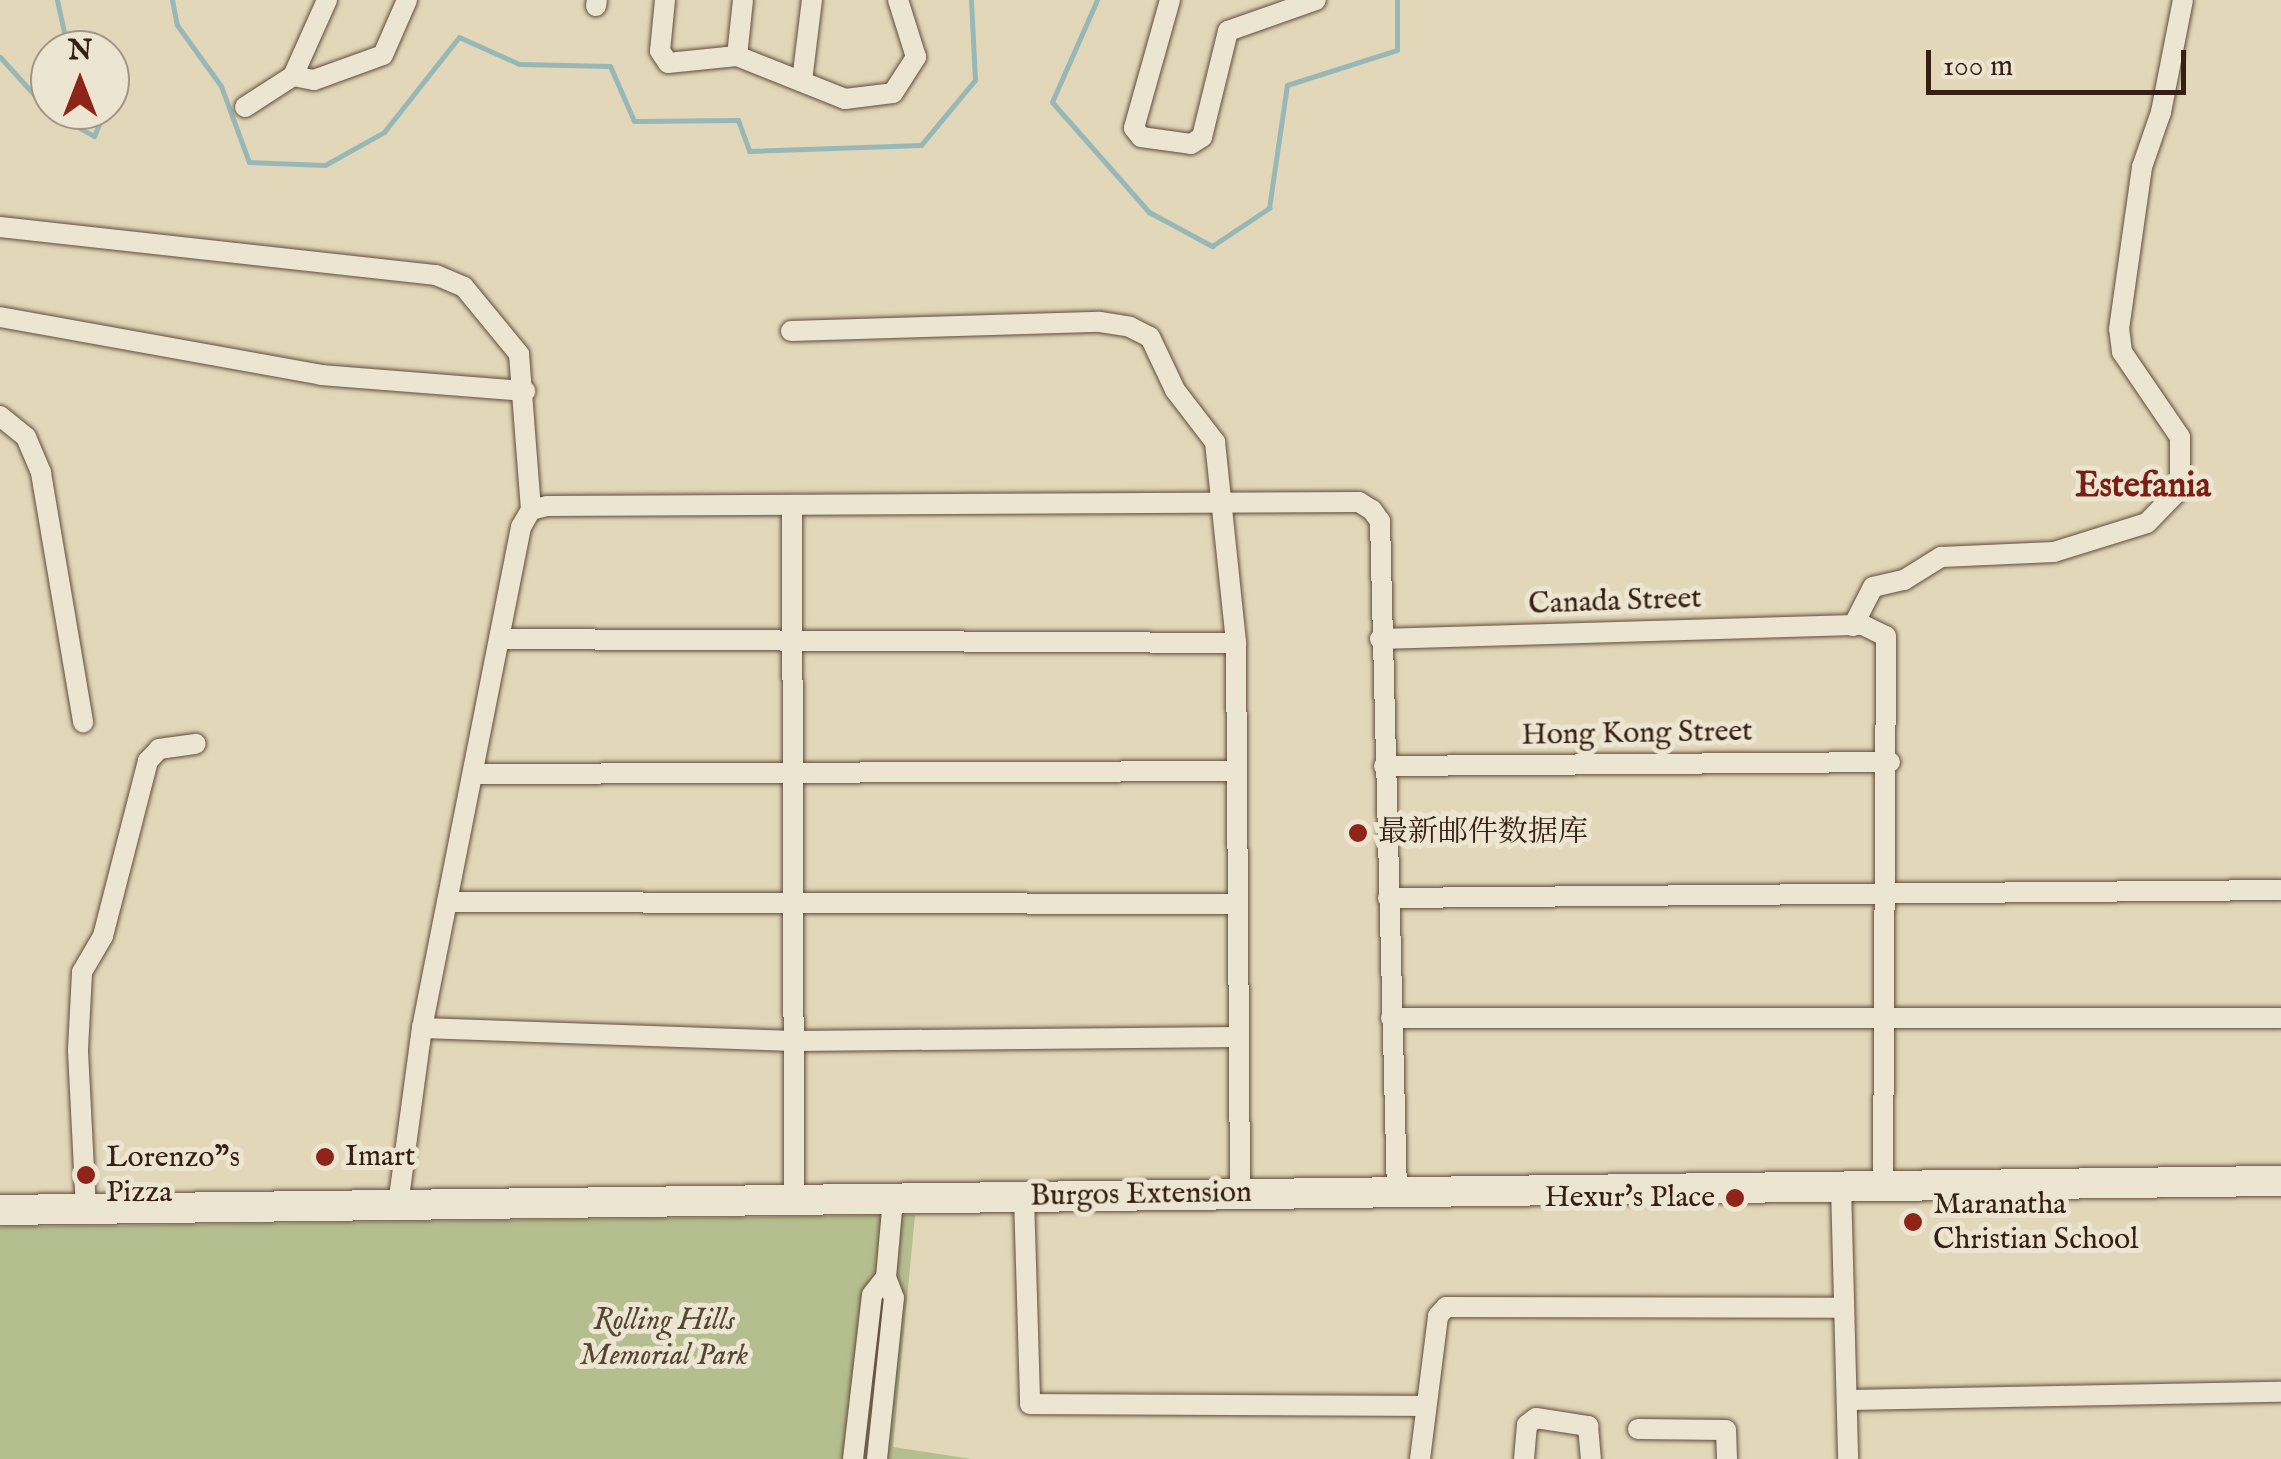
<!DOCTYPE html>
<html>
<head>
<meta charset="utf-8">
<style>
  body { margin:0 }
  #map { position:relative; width:2281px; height:1459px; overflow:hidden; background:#e2d7b9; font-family:"IM FELL English","Noto Serif SC",serif }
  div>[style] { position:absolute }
  .green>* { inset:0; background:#b5be8e }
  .stream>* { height:5px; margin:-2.5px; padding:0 2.5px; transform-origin:2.5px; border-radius:2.5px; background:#97b8b7 }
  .roads { filter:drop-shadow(0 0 2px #614c3c) drop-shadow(0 0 2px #614c3c) }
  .street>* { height:20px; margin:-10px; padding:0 10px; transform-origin:10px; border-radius:10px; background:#ece5d2 }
  .secondary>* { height:30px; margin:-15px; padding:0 15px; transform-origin:15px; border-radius:15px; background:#ece5d2 }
  .dots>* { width:28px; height:28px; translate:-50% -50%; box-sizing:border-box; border:5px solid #ece5d2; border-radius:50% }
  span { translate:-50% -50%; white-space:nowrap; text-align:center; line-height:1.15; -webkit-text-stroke:10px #ece5d2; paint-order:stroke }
  .street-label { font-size:30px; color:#361e12 }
  .poi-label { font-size:30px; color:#361e12 }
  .left { translate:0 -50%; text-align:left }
  .right { translate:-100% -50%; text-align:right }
  .park-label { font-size:30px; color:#564631; font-style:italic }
  .quarter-label { font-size:35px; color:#7a1f14; font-weight:700 }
  .north { position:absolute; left:30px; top:30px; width:100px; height:100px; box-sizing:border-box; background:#ece5d2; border:2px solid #a39585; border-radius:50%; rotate:0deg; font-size:28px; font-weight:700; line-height:40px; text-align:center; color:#361e12 }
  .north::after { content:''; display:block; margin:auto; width:35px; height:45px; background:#8f2418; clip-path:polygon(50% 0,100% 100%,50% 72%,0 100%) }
  .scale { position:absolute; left:1926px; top:50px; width:260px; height:45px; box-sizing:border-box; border:5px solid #361e12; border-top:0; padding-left:12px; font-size:30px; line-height:35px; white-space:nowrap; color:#361e12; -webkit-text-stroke:8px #ece5d2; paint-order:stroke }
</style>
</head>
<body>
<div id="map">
  <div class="green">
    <div style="clip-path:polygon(915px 1215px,893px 1447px,972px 1459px,0 1459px,0 1227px)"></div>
  </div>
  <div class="stream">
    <div style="left:57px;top:0;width:51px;rotate:77.6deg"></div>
    <div style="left:172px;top:0;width:25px;rotate:79deg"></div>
    <div style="left:177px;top:25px;width:75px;rotate:54.2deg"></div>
    <div style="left:221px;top:86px;width:81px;rotate:69.8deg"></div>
    <div style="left:249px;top:162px;width:76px;rotate:2.3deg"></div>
    <div style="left:325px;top:165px;width:68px;rotate:-29.2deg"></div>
    <div style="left:384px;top:132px;width:121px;rotate:-51.7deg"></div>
    <div style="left:459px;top:37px;width:66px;rotate:24.2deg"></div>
    <div style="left:519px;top:64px;width:91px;rotate:1.3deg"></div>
    <div style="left:610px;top:66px;width:60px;rotate:66.4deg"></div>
    <div style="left:634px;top:121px;width:104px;rotate:-0.6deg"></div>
    <div style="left:738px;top:120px;width:33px;rotate:70deg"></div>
    <div style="left:749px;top:151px;width:172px;rotate:-2deg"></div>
    <div style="left:921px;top:145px;width:85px;rotate:-50.3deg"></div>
    <div style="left:975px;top:80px;width:80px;rotate:-92.9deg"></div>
    <div style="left:1097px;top:0;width:111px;rotate:113.8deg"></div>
    <div style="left:1052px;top:102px;width:147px;rotate:48.6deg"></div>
    <div style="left:1149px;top:212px;width:72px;rotate:28.4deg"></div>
    <div style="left:1212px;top:246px;width:69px;rotate:-33.7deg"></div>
    <div style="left:1269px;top:208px;width:124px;rotate:-81.7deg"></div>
    <div style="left:1287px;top:85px;width:115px;rotate:-17.7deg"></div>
    <div style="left:1397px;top:50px;width:50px;rotate:-90deg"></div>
    <div style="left:0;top:57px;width:72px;rotate:47.8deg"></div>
    <div style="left:48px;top:110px;width:53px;rotate:29.5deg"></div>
    <div style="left:94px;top:136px;width:28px;rotate:-67deg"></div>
  </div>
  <div class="roads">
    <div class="street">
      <div style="left:665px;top:0;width:51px;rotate:95.6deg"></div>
      <div style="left:660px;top:51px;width:14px;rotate:56deg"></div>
      <div style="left:668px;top:63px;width:69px;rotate:-5.8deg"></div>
      <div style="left:737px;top:56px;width:116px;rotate:21.7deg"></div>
      <div style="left:845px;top:99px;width:48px;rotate:-7.1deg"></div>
      <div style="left:893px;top:93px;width:43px;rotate:-57.4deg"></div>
      <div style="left:916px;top:57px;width:60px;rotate:-107.5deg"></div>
      <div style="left:1170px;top:0;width:133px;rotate:105.7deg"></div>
      <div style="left:1134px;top:128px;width:11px;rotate:52deg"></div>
      <div style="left:1141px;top:137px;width:50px;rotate:8deg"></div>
      <div style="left:1191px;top:144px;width:13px;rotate:-32deg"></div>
      <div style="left:1202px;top:137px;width:109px;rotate:-76.2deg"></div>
      <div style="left:1228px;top:31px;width:93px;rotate:-19.4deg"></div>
      <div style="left:596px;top:6px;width:6px;rotate:-81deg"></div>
      <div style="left:737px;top:56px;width:56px;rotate:-83.9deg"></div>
      <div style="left:293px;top:76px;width:21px;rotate:11deg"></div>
      <div style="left:314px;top:80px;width:73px;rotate:-19.9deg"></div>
      <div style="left:383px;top:55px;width:60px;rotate:-66.4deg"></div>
      <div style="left:802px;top:81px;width:82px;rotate:-83deg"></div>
      <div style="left:245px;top:107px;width:57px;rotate:-32.9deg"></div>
      <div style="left:293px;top:76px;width:83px;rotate:-65.9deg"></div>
      <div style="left:0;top:227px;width:439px;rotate:6.3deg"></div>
      <div style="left:436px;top:275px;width:30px;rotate:23deg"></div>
      <div style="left:464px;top:287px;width:87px;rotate:50.6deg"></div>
      <div style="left:519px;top:354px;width:156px;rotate:85.6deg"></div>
      <div style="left:0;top:317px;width:326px;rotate:10.2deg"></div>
      <div style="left:321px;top:375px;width:205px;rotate:4.5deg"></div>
      <div style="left:791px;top:331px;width:309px;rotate:-1.7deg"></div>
      <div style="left:1100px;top:322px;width:30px;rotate:9deg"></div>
      <div style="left:1130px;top:327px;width:22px;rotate:27deg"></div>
      <div style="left:1150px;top:337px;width:59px;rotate:64.7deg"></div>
      <div style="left:1175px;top:390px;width:66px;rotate:52.4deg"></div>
      <div style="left:1215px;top:442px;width:202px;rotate:84deg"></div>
      <div style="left:1236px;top:643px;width:550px;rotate:89.58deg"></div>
      <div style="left:0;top:416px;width:33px;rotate:39deg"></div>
      <div style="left:26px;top:437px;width:39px;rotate:67deg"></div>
      <div style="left:41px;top:473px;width:253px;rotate:80.4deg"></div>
      <div style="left:792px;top:510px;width:690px;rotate:89.83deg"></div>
      <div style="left:1853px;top:626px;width:44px;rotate:-62.9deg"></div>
      <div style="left:1873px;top:587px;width:32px;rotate:-13deg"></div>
      <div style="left:1904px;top:580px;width:44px;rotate:-31.9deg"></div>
      <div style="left:1941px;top:557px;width:113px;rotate:-2.5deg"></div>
      <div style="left:2054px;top:552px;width:97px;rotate:-17.3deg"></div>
      <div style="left:2147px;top:523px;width:47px;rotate:-45.9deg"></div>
      <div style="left:2180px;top:489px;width:52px;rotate:-90deg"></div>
      <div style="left:2180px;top:437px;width:103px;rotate:-124.3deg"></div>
      <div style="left:2122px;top:352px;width:23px;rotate:-97deg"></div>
      <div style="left:2119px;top:329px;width:164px;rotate:-81.9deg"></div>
      <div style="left:2142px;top:167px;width:58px;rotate:-70.9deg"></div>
      <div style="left:2161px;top:112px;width:114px;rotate:-78.9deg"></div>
      <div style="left:501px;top:639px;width:735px;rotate:0.31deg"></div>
      <div style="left:1380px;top:639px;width:483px;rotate:-1.7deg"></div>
      <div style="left:1863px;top:625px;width:25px;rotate:26deg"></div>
      <div style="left:1886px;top:636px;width:550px;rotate:90.31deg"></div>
      <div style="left:1384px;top:766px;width:506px;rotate:-0.45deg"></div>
      <div style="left:473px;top:774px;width:764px;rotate:-0.22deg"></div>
      <div style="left:1388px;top:898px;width:893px;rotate:-0.51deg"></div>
      <div style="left:449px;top:902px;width:789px;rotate:0.15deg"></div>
      <div style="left:1391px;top:1018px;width:890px"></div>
      <div style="left:422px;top:1028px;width:372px;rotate:2deg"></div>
      <div style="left:794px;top:1041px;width:445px;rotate:-0.5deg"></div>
      <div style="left:1841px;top:1186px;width:273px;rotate:88.5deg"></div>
      <div style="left:1024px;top:1197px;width:207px;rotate:88.3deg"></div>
      <div style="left:1030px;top:1404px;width:395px;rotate:0.3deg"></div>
      <div style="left:398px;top:1205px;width:179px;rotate:-82.3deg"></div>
      <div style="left:422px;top:1028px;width:511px;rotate:-78.82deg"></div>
      <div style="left:521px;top:527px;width:20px;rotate:-60deg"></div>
      <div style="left:531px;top:510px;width:16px;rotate:-14deg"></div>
      <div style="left:547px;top:506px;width:812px;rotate:-0.28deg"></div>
      <div style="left:1359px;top:502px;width:15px;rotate:32deg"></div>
      <div style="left:1372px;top:510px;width:14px;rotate:54deg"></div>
      <div style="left:1380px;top:521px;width:670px;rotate:88.55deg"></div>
      <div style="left:86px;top:1209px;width:160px;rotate:-92.9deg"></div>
      <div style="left:78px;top:1049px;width:77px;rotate:-87deg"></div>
      <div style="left:82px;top:972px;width:42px;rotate:-59.7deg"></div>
      <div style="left:103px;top:936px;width:181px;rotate:-75.6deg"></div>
      <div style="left:148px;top:761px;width:16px;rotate:-47deg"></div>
      <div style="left:159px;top:749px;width:37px;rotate:-8deg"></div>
      <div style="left:1847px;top:1400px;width:434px;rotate:-1.1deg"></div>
      <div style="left:1638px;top:1429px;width:88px;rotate:0.7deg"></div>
      <div style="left:1726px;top:1430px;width:29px;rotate:88deg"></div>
      <div style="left:853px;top:1459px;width:165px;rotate:-83.4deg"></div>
      <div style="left:872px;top:1295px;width:23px;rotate:-52deg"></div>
      <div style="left:877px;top:1459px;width:162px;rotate:-84deg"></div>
      <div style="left:894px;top:1298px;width:22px;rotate:-111deg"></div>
      <div style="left:886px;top:1277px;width:79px;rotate:-84.9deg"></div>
      <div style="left:1420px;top:1459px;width:144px;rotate:-82.8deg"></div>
      <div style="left:1438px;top:1316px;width:12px;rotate:-48deg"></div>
      <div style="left:1446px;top:1307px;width:398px;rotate:0.1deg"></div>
      <div style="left:1524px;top:1459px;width:34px;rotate:-85deg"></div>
      <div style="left:1527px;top:1425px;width:11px;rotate:-38deg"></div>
      <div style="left:1536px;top:1418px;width:53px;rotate:8.7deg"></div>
      <div style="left:1588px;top:1426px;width:33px;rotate:85deg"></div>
    </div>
    <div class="secondary">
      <div style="left:0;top:1210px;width:2281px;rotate:-0.73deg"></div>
    </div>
  </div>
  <div class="dots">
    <div style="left:1358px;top:833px;background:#8f2418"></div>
    <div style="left:325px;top:1157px;background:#8f2418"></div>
    <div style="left:86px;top:1175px;background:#8f2418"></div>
    <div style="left:1735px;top:1198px;background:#8f2418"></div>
    <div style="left:1913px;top:1222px;background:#8f2418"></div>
  </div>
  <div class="street-label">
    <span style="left:1615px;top:602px;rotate:-2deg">Canada Street</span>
    <span style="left:1637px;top:734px;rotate:-1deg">Hong Kong Street</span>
    <span style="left:1141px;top:1195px;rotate:-1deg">Burgos Extension</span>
  </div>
  <div class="poi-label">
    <span class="left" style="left:1378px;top:833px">最新邮件数据库</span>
    <span class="left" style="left:345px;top:1157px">Imart</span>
    <span class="left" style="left:106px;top:1175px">Lorenzo"s<br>Pizza</span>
    <span class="right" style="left:1715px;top:1198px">Hexur's Place</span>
    <span class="left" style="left:1933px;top:1222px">Maranatha<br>Christian School</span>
  </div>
  <div class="park-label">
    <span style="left:664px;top:1338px">Rolling Hills<br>Memorial Park</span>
  </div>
  <div class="quarter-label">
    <span style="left:2143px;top:487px">Estefania</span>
  </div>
  <div class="north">N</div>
  <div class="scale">100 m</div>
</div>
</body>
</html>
